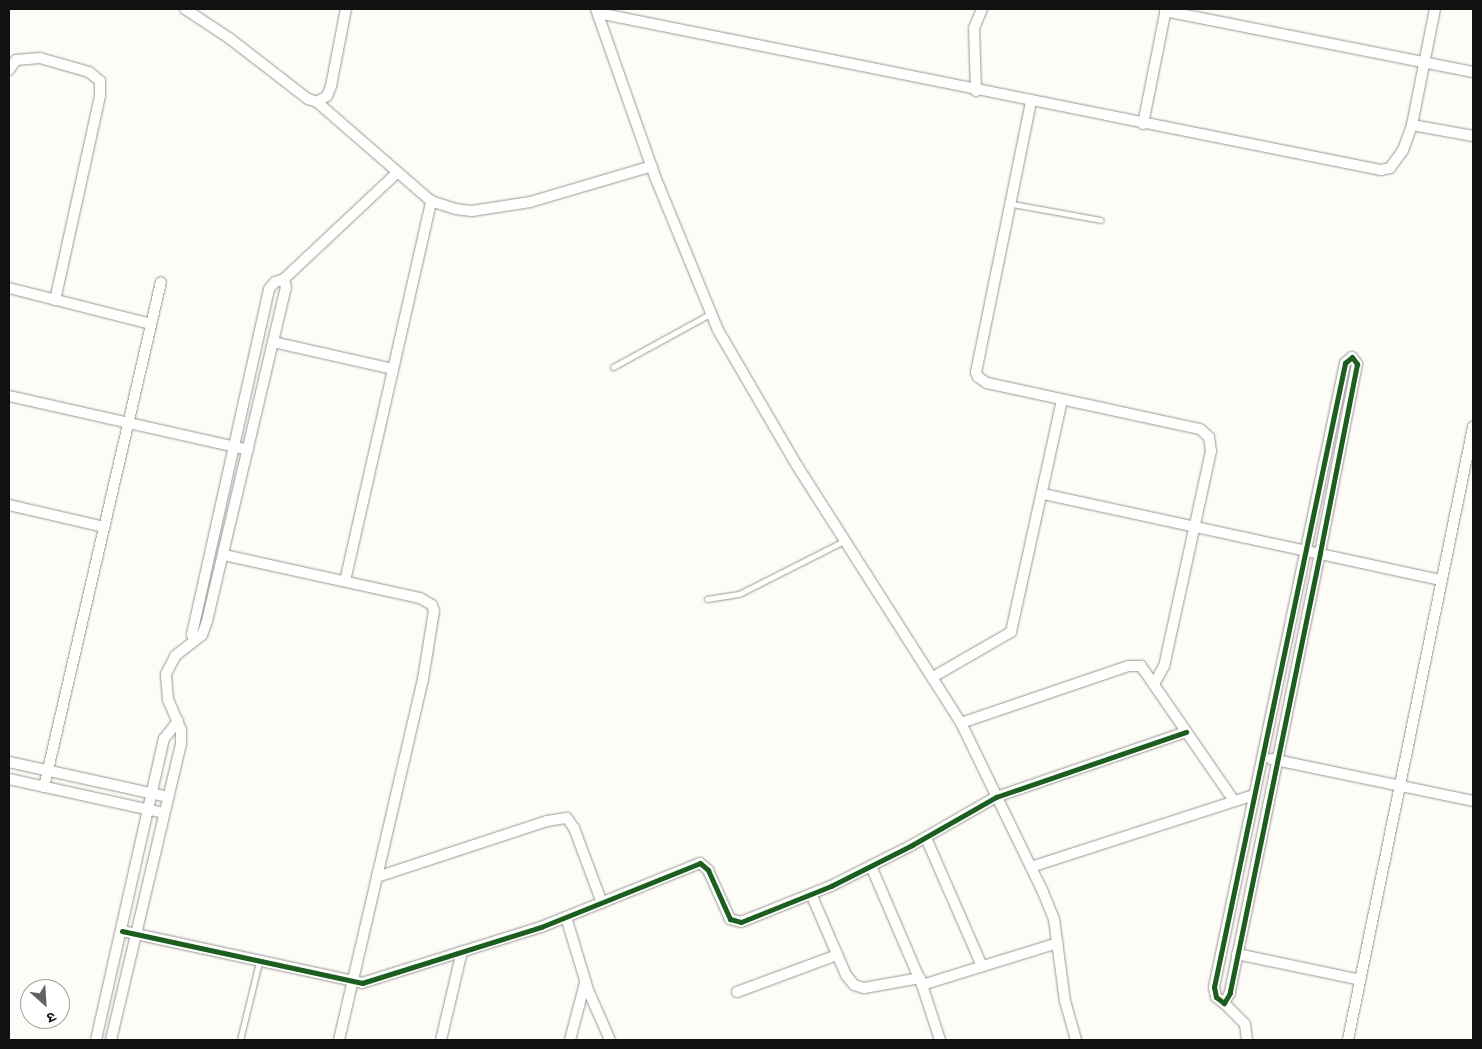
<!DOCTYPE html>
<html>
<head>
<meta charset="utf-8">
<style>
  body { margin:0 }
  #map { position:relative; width:1482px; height:1049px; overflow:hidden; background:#fdfcf7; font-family:Spectral,"Noto Sans Devanagari",serif }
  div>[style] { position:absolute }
  .roads { filter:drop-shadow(0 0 1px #979795) drop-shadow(0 0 1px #979795) }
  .service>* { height:5px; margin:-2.5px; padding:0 2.5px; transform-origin:2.5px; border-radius:2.5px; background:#fffffe }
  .minor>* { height:10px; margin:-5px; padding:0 5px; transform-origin:5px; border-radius:5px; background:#fffffe }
  .cycleway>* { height:5px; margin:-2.5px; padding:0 2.5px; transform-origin:2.5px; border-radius:2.5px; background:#1b5e20 }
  span { translate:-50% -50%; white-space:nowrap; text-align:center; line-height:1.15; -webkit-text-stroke:5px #fff; paint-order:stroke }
  .frame { position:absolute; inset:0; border:10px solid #111; pointer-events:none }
  .north { position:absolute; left:20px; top:979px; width:50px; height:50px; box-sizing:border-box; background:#fff; border:1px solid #a0a0a0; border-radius:50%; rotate:154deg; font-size:14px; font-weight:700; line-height:20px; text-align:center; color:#111 }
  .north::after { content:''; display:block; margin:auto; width:18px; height:22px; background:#646362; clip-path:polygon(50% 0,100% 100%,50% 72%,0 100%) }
</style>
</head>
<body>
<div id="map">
  <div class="roads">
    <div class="service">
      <div style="left:1012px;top:204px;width:90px;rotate:10.2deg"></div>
      <div style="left:613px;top:367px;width:111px;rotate:-28.7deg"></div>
      <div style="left:707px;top:599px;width:32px;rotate:-9deg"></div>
      <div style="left:739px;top:594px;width:118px;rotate:-26.8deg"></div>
      <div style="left:240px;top:1040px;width:80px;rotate:-76.3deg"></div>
    </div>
    <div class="minor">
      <div style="left:185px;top:9px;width:53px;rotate:33.4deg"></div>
      <div style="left:229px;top:38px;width:100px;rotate:37.7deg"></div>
      <div style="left:308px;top:99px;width:9px;rotate:18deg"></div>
      <div style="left:317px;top:102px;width:12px;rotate:-31deg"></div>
      <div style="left:327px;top:96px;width:11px;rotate:-68deg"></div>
      <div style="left:331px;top:86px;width:78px;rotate:-79deg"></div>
      <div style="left:596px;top:9px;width:180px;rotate:70.6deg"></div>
      <div style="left:656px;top:179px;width:163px;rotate:67.7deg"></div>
      <div style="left:718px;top:330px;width:155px;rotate:59.8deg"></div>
      <div style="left:796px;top:464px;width:307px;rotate:57.5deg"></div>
      <div style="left:961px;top:723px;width:188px;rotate:64.1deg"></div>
      <div style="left:1043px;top:892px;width:29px;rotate:68deg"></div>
      <div style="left:1054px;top:919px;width:83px;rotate:82.4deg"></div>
      <div style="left:1065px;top:1001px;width:41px;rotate:74.2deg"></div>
      <div style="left:1165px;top:11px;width:314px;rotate:11.2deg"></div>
      <div style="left:598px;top:13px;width:799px;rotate:11.34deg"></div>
      <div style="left:1381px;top:170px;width:9px;rotate:-13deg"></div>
      <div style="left:1390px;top:168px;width:22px;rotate:-54deg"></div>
      <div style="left:1403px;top:150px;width:27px;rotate:-70deg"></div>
      <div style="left:1412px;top:125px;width:118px;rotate:-78.8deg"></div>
      <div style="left:9px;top:70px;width:12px;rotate:-55deg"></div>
      <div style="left:16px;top:60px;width:24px;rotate:-5deg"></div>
      <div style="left:40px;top:58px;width:51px;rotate:15.9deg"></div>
      <div style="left:89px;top:72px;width:14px;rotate:39deg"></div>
      <div style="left:100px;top:81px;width:15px;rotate:90deg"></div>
      <div style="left:100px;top:96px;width:209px;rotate:102.4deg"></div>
      <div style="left:976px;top:91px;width:63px;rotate:-91.8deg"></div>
      <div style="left:974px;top:28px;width:21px;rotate:-67deg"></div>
      <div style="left:317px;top:102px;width:151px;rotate:41deg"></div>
      <div style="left:431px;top:201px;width:25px;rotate:18deg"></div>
      <div style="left:455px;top:209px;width:17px;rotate:7deg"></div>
      <div style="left:472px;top:211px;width:59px;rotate:-8.8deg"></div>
      <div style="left:530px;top:202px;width:127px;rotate:-16.4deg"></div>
      <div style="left:1031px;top:102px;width:276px;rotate:101.5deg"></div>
      <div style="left:976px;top:372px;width:5px;rotate:68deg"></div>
      <div style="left:978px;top:377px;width:11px;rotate:34deg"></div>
      <div style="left:987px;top:383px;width:218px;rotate:12.2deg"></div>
      <div style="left:1200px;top:429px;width:12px;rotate:42deg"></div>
      <div style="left:1209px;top:437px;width:14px;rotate:82deg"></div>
      <div style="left:1211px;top:451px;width:220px;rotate:102.3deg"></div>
      <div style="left:1164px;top:666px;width:21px;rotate:119deg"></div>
      <div style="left:1143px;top:124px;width:117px;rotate:-78.7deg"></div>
      <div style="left:1412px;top:125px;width:62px;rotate:10.2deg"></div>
      <div style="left:9px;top:288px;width:146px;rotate:14.2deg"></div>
      <div style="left:273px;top:342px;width:123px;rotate:12.7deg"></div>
      <div style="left:1352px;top:357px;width:9px;rotate:54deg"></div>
      <div style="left:1357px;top:364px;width:193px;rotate:101.1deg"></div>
      <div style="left:1320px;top:553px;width:449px;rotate:101.6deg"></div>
      <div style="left:1230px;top:993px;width:12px;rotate:121deg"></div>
      <div style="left:1224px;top:1003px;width:10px;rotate:-143deg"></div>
      <div style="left:1216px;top:997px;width:10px;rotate:-101deg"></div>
      <div style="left:1214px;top:987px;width:638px;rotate:-78.14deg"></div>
      <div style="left:1345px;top:363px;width:9px;rotate:-41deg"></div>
      <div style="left:9px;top:396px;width:245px;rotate:12.7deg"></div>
      <div style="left:1043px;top:494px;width:408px;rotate:12.2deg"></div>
      <div style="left:9px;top:505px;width:98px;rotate:13deg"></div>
      <div style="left:224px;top:555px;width:201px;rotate:12.4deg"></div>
      <div style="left:420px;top:598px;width:14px;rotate:30deg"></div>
      <div style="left:432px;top:605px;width:6px;rotate:72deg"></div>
      <div style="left:434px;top:611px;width:69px;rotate:99.2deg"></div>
      <div style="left:423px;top:679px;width:371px;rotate:103.1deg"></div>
      <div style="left:345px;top:581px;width:390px;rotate:-77.2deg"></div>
      <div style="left:194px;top:641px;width:7px;rotate:-106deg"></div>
      <div style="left:192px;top:634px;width:353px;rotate:-77.4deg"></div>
      <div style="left:269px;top:289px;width:9px;rotate:-49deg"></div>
      <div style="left:275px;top:282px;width:9px;rotate:-18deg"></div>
      <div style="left:284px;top:279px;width:155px;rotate:-43.2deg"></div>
      <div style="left:933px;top:677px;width:90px;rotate:-30deg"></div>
      <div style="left:1011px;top:632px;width:238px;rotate:-77.6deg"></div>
      <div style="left:961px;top:723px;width:176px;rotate:-18.8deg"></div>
      <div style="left:1128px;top:666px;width:13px"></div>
      <div style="left:1141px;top:666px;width:164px;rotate:55.4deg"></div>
      <div style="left:1271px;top:759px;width:206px;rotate:11.7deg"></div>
      <div style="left:9px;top:762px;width:163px;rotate:12.4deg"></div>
      <div style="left:9px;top:779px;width:158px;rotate:12.4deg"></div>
      <div style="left:44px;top:787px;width:518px;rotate:-76.96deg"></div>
      <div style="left:926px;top:838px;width:140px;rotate:66.4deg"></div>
      <div style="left:871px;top:866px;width:129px;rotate:66.8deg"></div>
      <div style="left:922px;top:985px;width:58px;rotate:71.9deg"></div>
      <div style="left:1031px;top:867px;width:234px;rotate:-17.9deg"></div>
      <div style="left:377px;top:877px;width:179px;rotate:-18.2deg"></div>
      <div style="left:547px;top:821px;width:20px;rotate:-9deg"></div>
      <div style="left:567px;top:818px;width:12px;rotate:55deg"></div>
      <div style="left:574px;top:828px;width:80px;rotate:69.5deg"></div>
      <div style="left:811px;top:894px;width:88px;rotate:66.6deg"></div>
      <div style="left:846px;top:975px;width:13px;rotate:51deg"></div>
      <div style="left:854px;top:985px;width:10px;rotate:17deg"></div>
      <div style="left:864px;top:988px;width:57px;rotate:-10.1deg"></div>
      <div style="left:566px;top:917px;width:76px;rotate:73.2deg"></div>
      <div style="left:588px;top:990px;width:55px;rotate:66.3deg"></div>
      <div style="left:122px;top:931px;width:246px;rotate:12.2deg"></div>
      <div style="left:362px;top:983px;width:188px;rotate:-17.4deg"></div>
      <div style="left:541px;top:927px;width:171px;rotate:-21.9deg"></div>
      <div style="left:700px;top:863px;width:11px;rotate:41deg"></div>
      <div style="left:708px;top:870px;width:54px;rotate:65.8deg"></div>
      <div style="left:730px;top:919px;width:11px;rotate:15deg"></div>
      <div style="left:741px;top:922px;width:97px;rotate:-21.8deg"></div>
      <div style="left:831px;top:886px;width:91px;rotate:-26.8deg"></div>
      <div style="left:912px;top:845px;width:97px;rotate:-29.7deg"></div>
      <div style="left:996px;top:797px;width:201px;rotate:-18.9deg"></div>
      <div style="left:1237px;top:954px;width:126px;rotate:11.9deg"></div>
      <div style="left:922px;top:985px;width:142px;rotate:-17.2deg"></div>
      <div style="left:737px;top:992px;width:107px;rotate:-20.3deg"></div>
      <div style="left:1224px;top:1003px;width:30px;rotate:45deg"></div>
      <div style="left:1245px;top:1024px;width:16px;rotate:83deg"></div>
      <div style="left:96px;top:1040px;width:309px;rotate:-77.3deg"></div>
      <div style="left:164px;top:739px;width:23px;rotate:-52deg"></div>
      <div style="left:111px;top:1040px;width:304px;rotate:-76.7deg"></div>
      <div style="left:181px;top:744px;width:14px;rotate:-90deg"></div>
      <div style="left:181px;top:730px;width:34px;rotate:-113deg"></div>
      <div style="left:168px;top:699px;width:25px;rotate:-95deg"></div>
      <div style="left:166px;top:674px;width:20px;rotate:-63deg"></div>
      <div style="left:175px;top:656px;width:34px;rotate:-38deg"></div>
      <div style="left:202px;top:635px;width:15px;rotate:-70deg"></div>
      <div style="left:207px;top:621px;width:342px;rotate:-76.7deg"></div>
      <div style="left:286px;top:288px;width:9px;rotate:-103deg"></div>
      <div style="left:441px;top:1040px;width:91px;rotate:-76.7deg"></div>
      <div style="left:570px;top:1040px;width:59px;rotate:-75.3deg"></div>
      <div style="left:1348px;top:1040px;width:626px;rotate:-78.47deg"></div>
    </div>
  </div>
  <div class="cycleway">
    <div style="left:1352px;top:357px;width:9px;rotate:54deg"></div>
    <div style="left:1357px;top:364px;width:193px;rotate:101.1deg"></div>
    <div style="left:1320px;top:553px;width:449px;rotate:101.6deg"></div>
    <div style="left:1230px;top:993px;width:12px;rotate:121deg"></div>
    <div style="left:1224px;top:1003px;width:10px;rotate:-143deg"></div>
    <div style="left:1216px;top:997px;width:10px;rotate:-101deg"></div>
    <div style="left:1214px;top:987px;width:638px;rotate:-78.14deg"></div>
    <div style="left:1345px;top:363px;width:9px;rotate:-41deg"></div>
    <div style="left:122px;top:931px;width:246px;rotate:12.2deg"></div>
    <div style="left:362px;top:983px;width:188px;rotate:-17.4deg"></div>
    <div style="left:541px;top:927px;width:171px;rotate:-21.9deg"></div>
    <div style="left:700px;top:863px;width:11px;rotate:41deg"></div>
    <div style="left:708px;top:870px;width:54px;rotate:65.8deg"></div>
    <div style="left:730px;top:919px;width:11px;rotate:15deg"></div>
    <div style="left:741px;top:922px;width:97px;rotate:-21.8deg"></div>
    <div style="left:831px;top:886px;width:91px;rotate:-26.8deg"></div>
    <div style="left:912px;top:845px;width:97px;rotate:-29.7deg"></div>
    <div style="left:996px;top:797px;width:201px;rotate:-18.9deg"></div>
  </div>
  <div class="frame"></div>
  <div class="north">उ</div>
</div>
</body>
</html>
